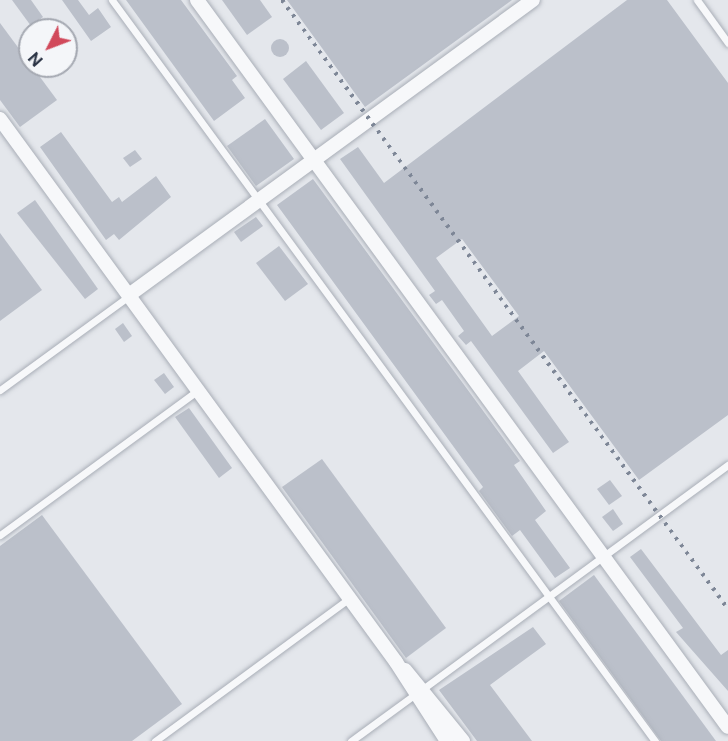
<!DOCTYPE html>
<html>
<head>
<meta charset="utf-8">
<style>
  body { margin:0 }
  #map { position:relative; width:728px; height:741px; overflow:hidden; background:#e4e7ec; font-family:"Public Sans",sans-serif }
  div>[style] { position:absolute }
  .building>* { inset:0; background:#bbc0ca }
  .round { border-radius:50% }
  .roads { filter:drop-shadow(0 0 2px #a9aeb7) drop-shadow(0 0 2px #a9aeb7) }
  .service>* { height:7px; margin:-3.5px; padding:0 3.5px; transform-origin:3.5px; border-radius:3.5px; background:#f7f8fa }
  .minor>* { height:14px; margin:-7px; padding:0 7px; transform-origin:7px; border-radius:7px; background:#f7f8fa }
  .rail>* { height:4px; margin-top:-2px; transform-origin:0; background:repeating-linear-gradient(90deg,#7d8696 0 3px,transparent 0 9px) }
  span { translate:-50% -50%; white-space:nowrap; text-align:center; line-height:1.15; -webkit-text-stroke:6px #f4f6f9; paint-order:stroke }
  .north { position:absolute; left:18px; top:18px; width:60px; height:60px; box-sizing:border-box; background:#f4f6f9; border:2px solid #a4a8b1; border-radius:50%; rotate:228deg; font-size:16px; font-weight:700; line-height:24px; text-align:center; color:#2b3445 }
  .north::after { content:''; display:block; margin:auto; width:21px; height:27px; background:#d1495b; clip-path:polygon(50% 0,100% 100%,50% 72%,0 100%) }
</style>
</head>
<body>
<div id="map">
  <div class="building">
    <div style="clip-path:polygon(12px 0,31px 0,43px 17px,31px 26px)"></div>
    <div style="clip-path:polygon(62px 0,78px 0,89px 15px,98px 8px,111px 27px,91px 41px)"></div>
    <div style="clip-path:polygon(126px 0,181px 0,237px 76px,232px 80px,245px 98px,214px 121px)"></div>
    <div style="clip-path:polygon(222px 0,260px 0,272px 17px,247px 35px)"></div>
    <div style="clip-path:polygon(287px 0,512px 0,365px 107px)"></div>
    <div style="clip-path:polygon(evenodd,627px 0,667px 0,728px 83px,728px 415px,639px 480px,544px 351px,518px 371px,569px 442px,553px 453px,471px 341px,466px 345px,458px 336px,464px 331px,442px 300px,436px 304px,429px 295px,435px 291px,340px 159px,358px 147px,384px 183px,627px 0,462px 239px,519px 316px,492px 336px,436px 258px,462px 239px)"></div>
    <div style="clip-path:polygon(0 23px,57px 100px,20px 127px,0 100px)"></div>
    <div class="round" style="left:271px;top:39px;width:18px;height:18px"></div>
    <div style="clip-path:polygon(306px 61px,344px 113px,321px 130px,283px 79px)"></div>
    <div style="clip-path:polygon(265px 119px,294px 159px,256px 186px,227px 146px)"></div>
    <div style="clip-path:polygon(61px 132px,112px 202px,119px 197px,122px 202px,156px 176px,171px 197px,119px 240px,114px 234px,106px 240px,40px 147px)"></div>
    <div style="clip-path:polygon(135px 150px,142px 159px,130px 167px,123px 158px)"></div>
    <div style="clip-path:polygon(313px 179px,520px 461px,514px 465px,546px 511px,535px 520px,570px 568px,555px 578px,520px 530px,512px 536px,479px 491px,483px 487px,277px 205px)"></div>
    <div style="clip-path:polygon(35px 200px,98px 289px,85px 299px,17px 213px)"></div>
    <div style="clip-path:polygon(256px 217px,263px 226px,241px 242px,234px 232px)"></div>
    <div style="clip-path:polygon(0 233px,42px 290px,0 321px)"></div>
    <div style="clip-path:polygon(279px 246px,308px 284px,285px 301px,256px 263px)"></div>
    <div style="clip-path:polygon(123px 323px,132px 336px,124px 342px,115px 329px)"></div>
    <div style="clip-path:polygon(164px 373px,174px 387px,165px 394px,154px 380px)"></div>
    <div style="clip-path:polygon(189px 408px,232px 468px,219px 478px,175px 417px)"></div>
    <div style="clip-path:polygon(322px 459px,446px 628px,406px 658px,282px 487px)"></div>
    <div style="clip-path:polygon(610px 480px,622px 496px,609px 505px,597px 489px)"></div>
    <div style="clip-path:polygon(613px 509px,623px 524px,613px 531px,602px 517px)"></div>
    <div style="clip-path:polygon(42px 515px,182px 704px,132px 741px,0 741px,0 546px)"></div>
    <div style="clip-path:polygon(641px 549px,721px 655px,728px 650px,728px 691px,676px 632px,683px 628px,630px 557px)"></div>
    <div style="clip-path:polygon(594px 575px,716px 741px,661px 741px,559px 601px)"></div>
    <div style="clip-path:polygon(533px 627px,546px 644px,490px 685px,532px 741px,477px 741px,439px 690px)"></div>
  </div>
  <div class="roads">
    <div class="service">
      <div style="left:112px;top:0;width:919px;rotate:53.77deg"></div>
      <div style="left:697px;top:0;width:53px;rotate:54.2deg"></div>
      <div style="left:0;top:390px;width:160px;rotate:-36.1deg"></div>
      <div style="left:0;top:535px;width:245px;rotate:-36.2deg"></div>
      <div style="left:424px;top:688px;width:377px;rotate:-36.3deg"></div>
      <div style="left:155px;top:741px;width:242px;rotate:-36.3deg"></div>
      <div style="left:351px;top:741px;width:78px;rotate:-36.1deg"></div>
    </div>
    <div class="minor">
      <div style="left:197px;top:0;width:900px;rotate:53.86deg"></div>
      <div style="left:0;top:119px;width:672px;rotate:53.9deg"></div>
      <div style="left:396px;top:662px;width:94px;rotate:57.2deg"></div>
      <div style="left:129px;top:295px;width:500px;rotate:-36.14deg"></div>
      <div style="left:405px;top:670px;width:92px;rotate:50.8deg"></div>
    </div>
  </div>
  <div class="rail">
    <div style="left:282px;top:0;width:755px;rotate:53.78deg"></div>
  </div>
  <div class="north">N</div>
</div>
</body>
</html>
